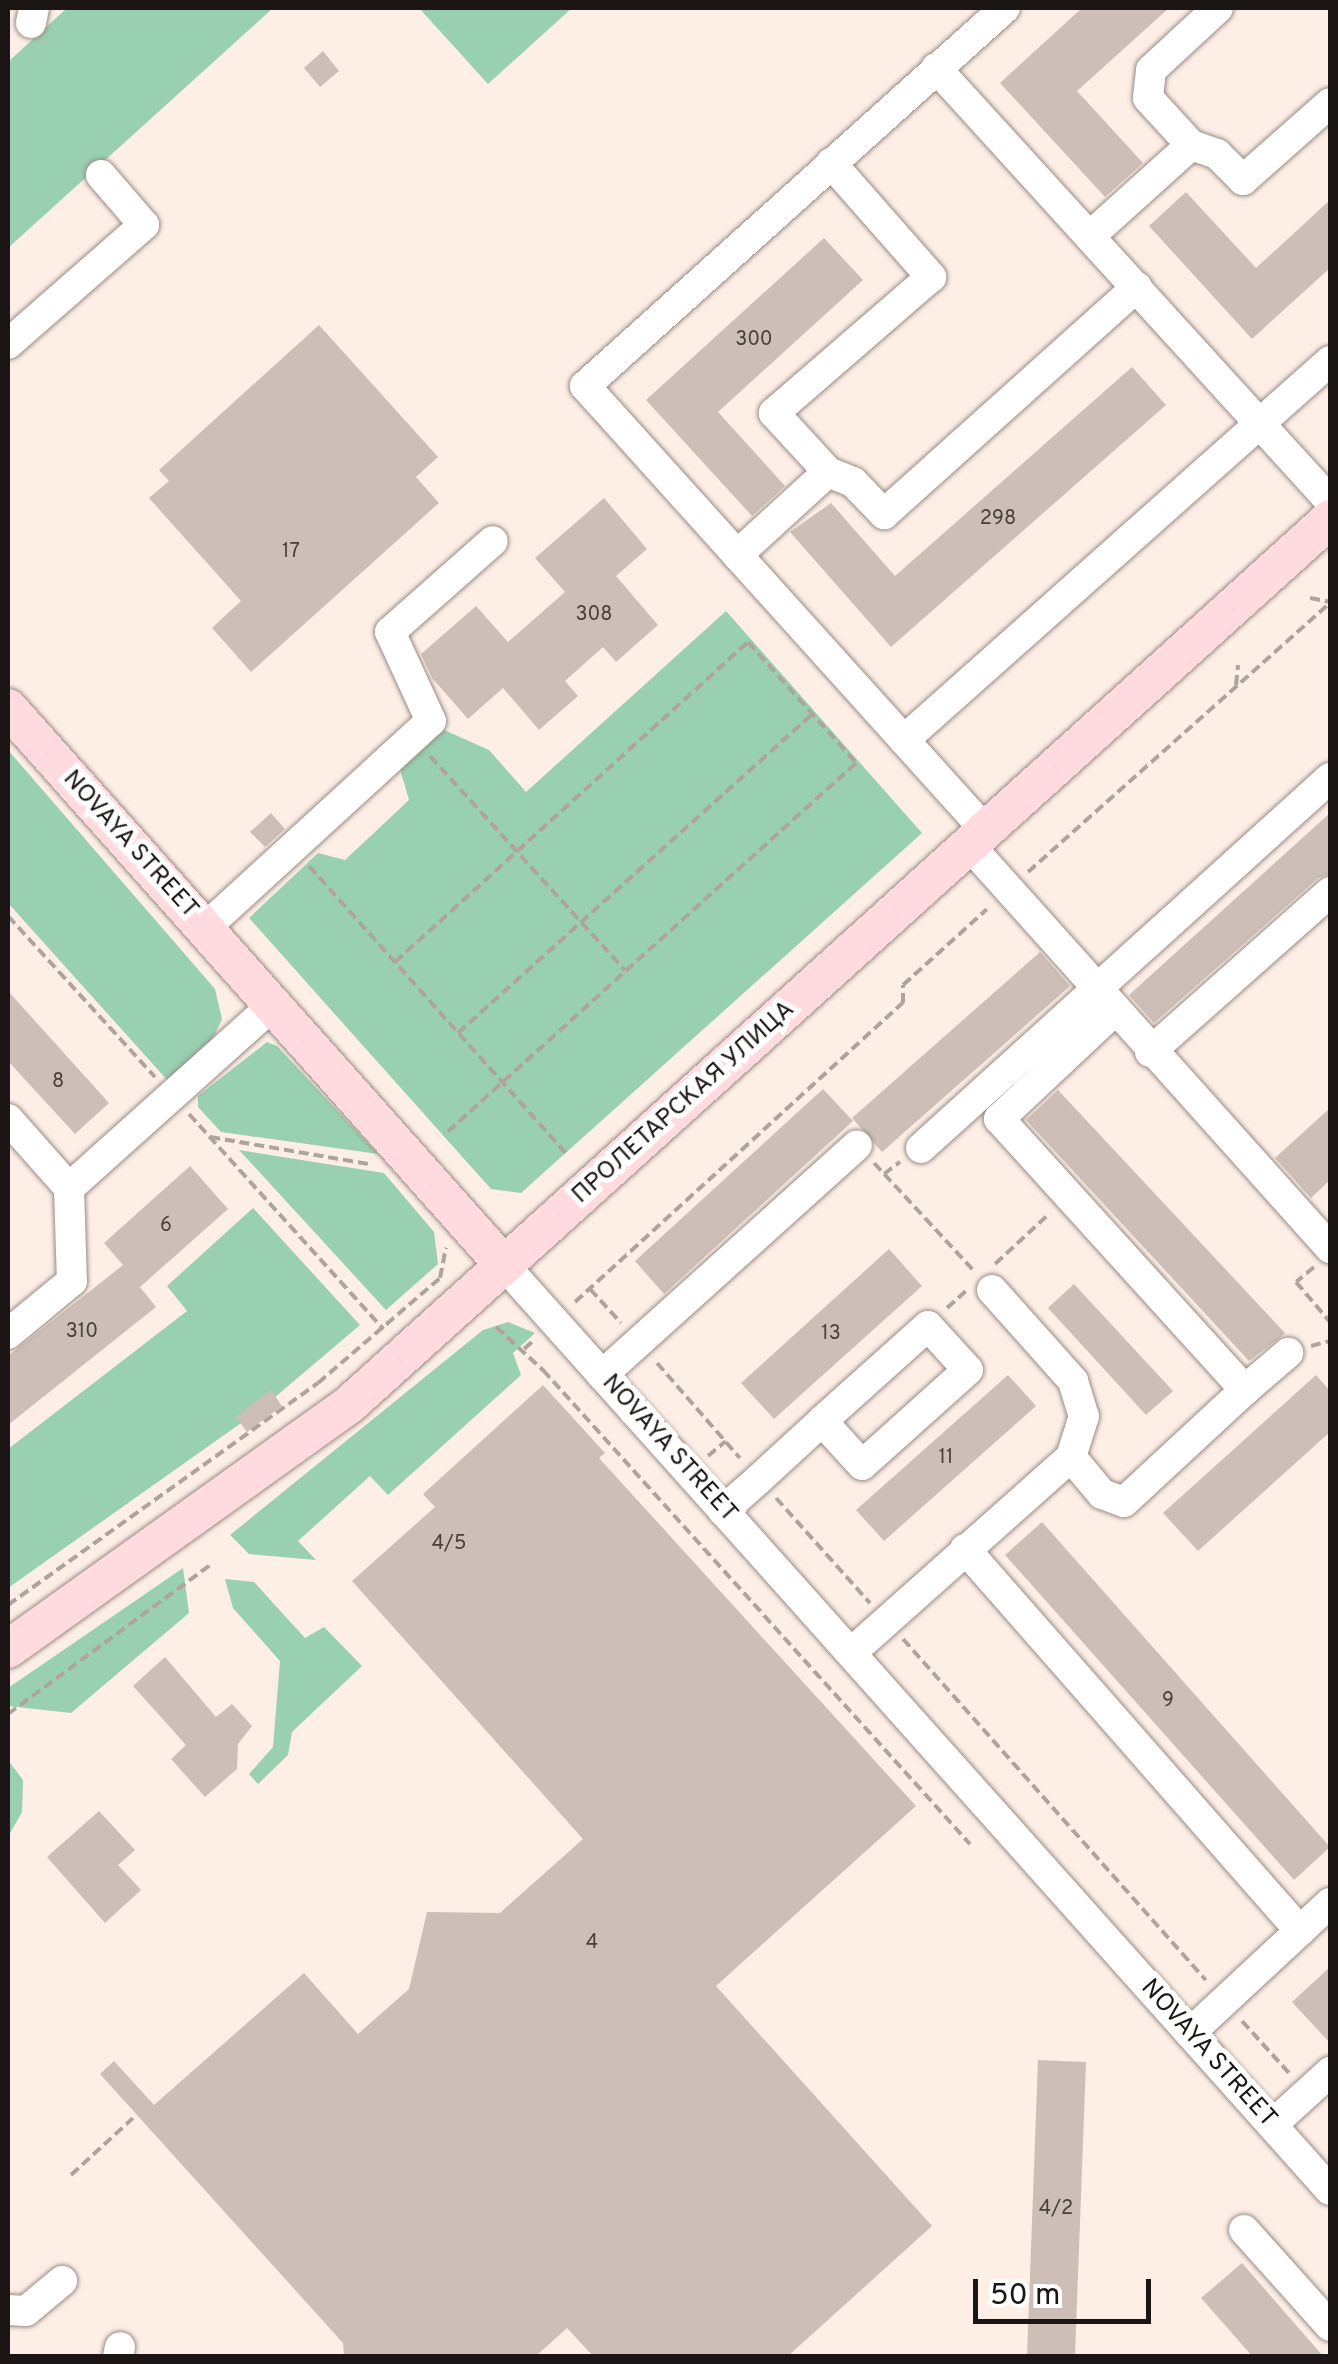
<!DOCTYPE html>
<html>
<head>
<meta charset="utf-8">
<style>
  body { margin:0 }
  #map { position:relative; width:1338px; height:2364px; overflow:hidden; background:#fdefe6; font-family:Overpass,sans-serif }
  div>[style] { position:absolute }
  .green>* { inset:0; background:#98d0b1 }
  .building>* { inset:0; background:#cdbfb8 }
  .path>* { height:4px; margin-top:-2px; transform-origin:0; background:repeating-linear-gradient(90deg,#afa49d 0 10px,transparent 0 15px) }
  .roads { filter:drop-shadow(0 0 2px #988b84) drop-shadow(0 0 2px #988b84) }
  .minor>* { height:30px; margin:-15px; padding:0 15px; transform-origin:15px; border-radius:15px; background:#fff }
  .major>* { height:38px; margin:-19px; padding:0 19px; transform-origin:19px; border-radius:19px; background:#ffdade }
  span { translate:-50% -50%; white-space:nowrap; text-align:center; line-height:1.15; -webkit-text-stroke:10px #fff; paint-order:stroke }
  .number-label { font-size:20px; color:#48403c }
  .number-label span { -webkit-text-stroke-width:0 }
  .street-label { font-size:25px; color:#1b1613 }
  .frame { position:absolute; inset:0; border:10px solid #1b1613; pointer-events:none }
  .scale { position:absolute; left:973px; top:2279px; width:178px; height:45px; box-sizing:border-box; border:5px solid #1b1613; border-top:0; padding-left:12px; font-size:30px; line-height:35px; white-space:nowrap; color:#1b1613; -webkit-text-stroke:8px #fff; paint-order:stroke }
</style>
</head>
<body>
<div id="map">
  <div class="green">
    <div style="clip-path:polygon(67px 8px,273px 8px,8px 248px,8px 62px)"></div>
    <div style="clip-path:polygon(419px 8px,572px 8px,488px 84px)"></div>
    <div style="clip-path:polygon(726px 611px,922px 833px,521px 1193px,491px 1189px,249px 918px,318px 853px,345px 860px,409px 800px,400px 769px,442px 729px,489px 750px,526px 792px)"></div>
    <div style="clip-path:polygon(8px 750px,215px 989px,222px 1019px,211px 1043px,169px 1082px,8px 903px)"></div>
    <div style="clip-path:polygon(267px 1042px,277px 1046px,378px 1154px,221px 1132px,198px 1107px,198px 1096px)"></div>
    <div style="clip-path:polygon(239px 1150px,384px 1173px,434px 1232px,438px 1264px,386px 1310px)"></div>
    <div style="clip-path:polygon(253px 1208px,360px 1325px,261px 1409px,8px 1588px,8px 1449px,187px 1311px,167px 1286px)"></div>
    <div style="clip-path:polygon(508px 1322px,535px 1333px,513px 1353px,521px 1375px,388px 1495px,370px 1476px,298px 1541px,316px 1560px,249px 1554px,230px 1535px,483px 1330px)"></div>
    <div style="clip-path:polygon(183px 1568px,189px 1613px,71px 1713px,8px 1706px,8px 1688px)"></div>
    <div style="clip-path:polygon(225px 1579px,254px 1582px,305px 1638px,324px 1627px,362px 1666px,292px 1732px,288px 1755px,258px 1784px,249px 1774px,273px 1747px,280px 1661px,233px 1608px)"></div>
    <div style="clip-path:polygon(8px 1760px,23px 1780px,22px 1812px,8px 1837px)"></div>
  </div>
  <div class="building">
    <div style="clip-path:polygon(1082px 8px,1169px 8px,1077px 91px,1143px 163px,1105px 197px,1000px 83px)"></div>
    <div style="clip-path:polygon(323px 51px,339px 71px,320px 87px,304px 68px)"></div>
    <div style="clip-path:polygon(1186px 192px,1256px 268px,1330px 200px,1330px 268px,1252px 339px,1149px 226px)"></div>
    <div style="clip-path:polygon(824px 238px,863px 280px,718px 412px,785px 486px,752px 516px,646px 400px)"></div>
    <div style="clip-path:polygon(319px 325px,438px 457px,416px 477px,439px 503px,251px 672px,212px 628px,241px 601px,149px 498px,169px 481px,159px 470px)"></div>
    <div style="clip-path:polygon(1132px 367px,1166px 405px,891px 647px,790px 532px,831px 503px,895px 576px)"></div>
    <div style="clip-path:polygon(604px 498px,647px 549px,616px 576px,658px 625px,616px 662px,603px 647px,565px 681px,578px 696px,539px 730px,503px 688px,468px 719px,432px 678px,421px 654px,476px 606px,508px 642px,565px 592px,535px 558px)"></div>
    <div style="clip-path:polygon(271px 813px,285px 829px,265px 847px,250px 832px)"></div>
    <div style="clip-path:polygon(1330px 813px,1330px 874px,1318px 878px,1154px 1023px,1129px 995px)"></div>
    <div style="clip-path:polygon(1040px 952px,1070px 986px,882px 1152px,852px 1118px)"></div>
    <div style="clip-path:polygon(8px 991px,109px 1103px,75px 1134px,8px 1061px)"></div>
    <div style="clip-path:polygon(823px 1089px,853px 1121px,664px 1294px,635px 1261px)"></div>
    <div style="clip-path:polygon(1058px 1090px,1285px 1333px,1282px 1336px,1249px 1361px,1026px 1120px)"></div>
    <div style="clip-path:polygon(1330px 1108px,1330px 1180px,1311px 1198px,1275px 1158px)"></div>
    <div style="clip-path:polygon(190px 1166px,228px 1209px,140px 1287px,156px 1307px,8px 1425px,8px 1356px,123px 1265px,104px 1243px)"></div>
    <div style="clip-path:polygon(889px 1249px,922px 1286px,774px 1419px,741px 1383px)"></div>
    <div style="clip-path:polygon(1074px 1284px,1173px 1391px,1146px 1415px,1048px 1308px)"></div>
    <div style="clip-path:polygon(1008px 1375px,1036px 1406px,884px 1541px,856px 1510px)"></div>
    <div style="clip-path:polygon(1316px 1375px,1330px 1391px,1330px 1432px,1198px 1551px,1163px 1513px)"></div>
    <div style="clip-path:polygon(543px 1385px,605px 1453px,599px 1458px,916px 1806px,716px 1986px,932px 2226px,788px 2356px,593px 2356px,567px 2328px,536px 2356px,344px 2356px,343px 2343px,100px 2074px,114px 2061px,154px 2105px,304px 1973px,358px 2034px,409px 1989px,427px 1912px,500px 1913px,583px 1839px,352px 1581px,435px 1507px,423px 1494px)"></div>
    <div style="clip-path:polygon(271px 1390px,282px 1406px,247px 1432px,236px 1417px)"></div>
    <div style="clip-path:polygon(1042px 1522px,1330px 1847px,1294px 1880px,1005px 1555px)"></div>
    <div style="clip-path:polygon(165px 1657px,216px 1717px,232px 1704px,252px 1726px,238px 1744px,237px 1769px,205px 1797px,171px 1759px,186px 1745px,133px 1686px)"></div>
    <div style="clip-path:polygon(99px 1811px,135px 1850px,118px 1865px,141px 1890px,105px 1923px,47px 1857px)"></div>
    <div style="clip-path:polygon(1330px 1967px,1330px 2043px,1292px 2002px)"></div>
    <div style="clip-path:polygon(1038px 2060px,1086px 2062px,1075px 2356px,1027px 2356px)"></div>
    <div style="clip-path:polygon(1242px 2263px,1323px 2356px,1252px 2356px,1201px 2298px)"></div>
  </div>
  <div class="path">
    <div style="left:1310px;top:598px;width:20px;rotate:11deg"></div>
    <div style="left:1236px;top:685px;width:20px;rotate:-84deg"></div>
    <div style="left:430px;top:756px;width:290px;rotate:47.7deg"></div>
    <div style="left:309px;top:866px;width:385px;rotate:48.2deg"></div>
    <div style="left:1028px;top:872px;width:404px;rotate:-41.7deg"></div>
    <div style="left:8px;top:916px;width:218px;rotate:47.6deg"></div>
    <div style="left:395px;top:962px;width:476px;rotate:-42.2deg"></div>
    <div style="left:748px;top:642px;width:162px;rotate:48.2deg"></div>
    <div style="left:856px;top:763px;width:555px;rotate:137.92deg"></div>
    <div style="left:458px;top:1033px;width:475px;rotate:-42deg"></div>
    <div style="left:189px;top:1114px;width:290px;rotate:47.9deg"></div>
    <div style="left:210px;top:1137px;width:165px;rotate:9.7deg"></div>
    <div style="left:874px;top:1163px;width:146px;rotate:47.2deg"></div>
    <div style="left:884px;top:1174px;width:20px;rotate:-37deg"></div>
    <div style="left:995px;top:1264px;width:75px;rotate:-42.8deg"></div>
    <div style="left:1314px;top:1267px;width:23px;rotate:140deg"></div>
    <div style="left:1296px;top:1282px;width:52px;rotate:49.6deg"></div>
    <div style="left:590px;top:1289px;width:46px;rotate:47.6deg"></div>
    <div style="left:575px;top:1302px;width:444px;rotate:-42.4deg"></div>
    <div style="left:903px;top:1003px;width:18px;rotate:-90deg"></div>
    <div style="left:903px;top:985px;width:113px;rotate:-42.1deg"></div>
    <div style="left:947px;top:1308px;width:25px;rotate:-42deg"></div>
    <div style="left:496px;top:1327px;width:64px;rotate:42.5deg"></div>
    <div style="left:543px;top:1370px;width:638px;rotate:47.99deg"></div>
    <div style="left:1311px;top:1346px;width:20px;rotate:-15deg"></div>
    <div style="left:524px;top:1349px;width:15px;rotate:-42deg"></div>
    <div style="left:657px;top:1363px;width:126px;rotate:48.9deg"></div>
    <div style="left:708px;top:1456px;width:23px;rotate:-40deg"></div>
    <div style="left:776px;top:1498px;width:141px;rotate:48.2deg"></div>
    <div style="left:8px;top:1605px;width:381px;rotate:-35.6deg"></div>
    <div style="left:318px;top:1383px;width:161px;rotate:-40.7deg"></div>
    <div style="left:440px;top:1278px;width:31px;rotate:-79deg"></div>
    <div style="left:903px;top:1639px;width:456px;rotate:48.4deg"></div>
    <div style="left:8px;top:1714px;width:251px;rotate:-36.4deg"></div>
    <div style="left:1242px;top:2021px;width:70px;rotate:47.9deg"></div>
    <div style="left:71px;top:2175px;width:84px;rotate:-42.6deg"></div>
  </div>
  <div class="roads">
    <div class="minor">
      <div style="left:1218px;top:8px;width:91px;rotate:137.2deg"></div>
      <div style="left:1151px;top:70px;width:28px;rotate:96deg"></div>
      <div style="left:1148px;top:98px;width:64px;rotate:47.5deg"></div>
      <div style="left:1191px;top:145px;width:28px;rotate:19deg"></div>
      <div style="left:1217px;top:154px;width:37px;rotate:45deg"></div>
      <div style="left:1243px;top:180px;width:116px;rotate:-41.5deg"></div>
      <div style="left:31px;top:23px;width:15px;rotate:-79deg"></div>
      <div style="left:936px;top:68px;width:585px;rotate:47.7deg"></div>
      <div style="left:831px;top:163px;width:152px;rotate:48.7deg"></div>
      <div style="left:931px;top:277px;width:208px;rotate:139.1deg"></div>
      <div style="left:774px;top:413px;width:80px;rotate:47.5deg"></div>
      <div style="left:828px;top:472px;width:27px;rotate:22deg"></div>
      <div style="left:853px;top:482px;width:45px;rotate:45.9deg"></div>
      <div style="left:884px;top:514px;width:340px;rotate:-41.9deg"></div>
      <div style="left:1090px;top:236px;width:136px;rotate:-42deg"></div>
      <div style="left:8px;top:344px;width:181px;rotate:-41.2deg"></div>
      <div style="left:144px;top:225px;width:66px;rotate:-130.7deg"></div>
      <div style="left:737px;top:555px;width:123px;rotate:-42.4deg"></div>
      <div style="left:904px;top:740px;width:570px;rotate:-41.66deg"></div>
      <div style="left:986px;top:831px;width:599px;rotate:-132.02deg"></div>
      <div style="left:585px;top:386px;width:565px;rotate:-41.99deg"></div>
      <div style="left:970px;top:846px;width:540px;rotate:48.15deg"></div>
      <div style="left:205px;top:928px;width:306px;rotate:-42.5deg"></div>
      <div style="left:431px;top:721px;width:98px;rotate:-114.7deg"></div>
      <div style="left:390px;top:632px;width:137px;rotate:-41.5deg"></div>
      <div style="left:1150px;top:1052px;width:241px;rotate:-41.6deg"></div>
      <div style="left:8px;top:1119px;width:92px;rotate:48.5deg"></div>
      <div style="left:69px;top:1188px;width:93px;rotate:88.2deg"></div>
      <div style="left:72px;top:1281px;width:83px;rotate:140.4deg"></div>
      <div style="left:921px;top:1148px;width:552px;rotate:-42.13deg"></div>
      <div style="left:69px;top:1188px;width:274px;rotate:-41.9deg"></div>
      <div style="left:504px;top:1265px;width:1240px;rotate:48.24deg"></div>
      <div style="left:992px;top:1290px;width:122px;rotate:48.3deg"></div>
      <div style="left:1073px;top:1381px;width:37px;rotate:73deg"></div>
      <div style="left:1084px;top:1416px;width:43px;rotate:107.6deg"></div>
      <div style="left:602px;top:1375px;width:343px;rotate:-42deg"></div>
      <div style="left:1245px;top:1390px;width:57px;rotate:-40.7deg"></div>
      <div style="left:723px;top:1511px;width:48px;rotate:-41.6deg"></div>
      <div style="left:759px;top:1479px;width:86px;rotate:-42.6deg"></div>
      <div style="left:822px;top:1421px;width:142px;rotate:-41.9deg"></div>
      <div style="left:928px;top:1326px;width:59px;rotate:47.7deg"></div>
      <div style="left:968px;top:1370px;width:142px;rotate:138.1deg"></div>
      <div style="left:862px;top:1465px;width:59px;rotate:-132.3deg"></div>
      <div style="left:965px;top:1549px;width:508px;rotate:48.75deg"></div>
      <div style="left:852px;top:1652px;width:293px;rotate:-41.7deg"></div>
      <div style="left:1071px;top:1457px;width:48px;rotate:50deg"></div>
      <div style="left:1102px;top:1494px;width:23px;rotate:20deg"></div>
      <div style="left:1124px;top:1502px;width:165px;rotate:-42.8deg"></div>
      <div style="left:1245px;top:1390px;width:366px;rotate:-132.2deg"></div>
      <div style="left:999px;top:1119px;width:156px;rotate:-43.2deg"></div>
      <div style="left:1190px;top:2033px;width:191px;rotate:-42.9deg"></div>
      <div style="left:1272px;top:2125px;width:79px;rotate:-42.4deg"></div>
      <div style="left:1244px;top:2230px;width:129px;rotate:48.1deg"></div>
      <div style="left:8px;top:2310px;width:18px;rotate:3deg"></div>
      <div style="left:26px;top:2311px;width:47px;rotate:-39.8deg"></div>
      <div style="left:118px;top:2356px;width:9px;rotate:-77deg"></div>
    </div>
    <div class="major">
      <div style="left:8px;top:708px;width:746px;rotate:48.32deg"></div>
      <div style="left:8px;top:1649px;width:421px;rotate:-35.6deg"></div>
      <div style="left:350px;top:1404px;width:1320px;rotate:-42.08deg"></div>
    </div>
  </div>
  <div class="number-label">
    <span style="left:754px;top:340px">300</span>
    <span style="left:998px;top:519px">298</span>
    <span style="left:291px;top:552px">17</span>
    <span style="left:594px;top:615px">308</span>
    <span style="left:58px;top:1082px">8</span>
    <span style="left:166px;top:1226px">6</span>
    <span style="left:82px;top:1332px">310</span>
    <span style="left:831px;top:1334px">13</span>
    <span style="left:946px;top:1458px">11</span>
    <span style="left:449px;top:1544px">4/5</span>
    <span style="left:1168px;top:1701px">9</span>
    <span style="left:592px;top:1943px">4</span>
    <span style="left:1056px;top:2209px">4/2</span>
  </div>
  <div class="street-label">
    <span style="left:130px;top:845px;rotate:48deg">NOVAYA STREET</span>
    <span style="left:684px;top:1103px;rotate:-42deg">ПРОЛЕТАРСКАЯ УЛИЦА</span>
    <span style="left:669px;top:1449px;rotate:48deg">NOVAYA STREET</span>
    <span style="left:1208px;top:2054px;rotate:48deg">NOVAYA STREET</span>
  </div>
  <div class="frame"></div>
  <div class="scale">50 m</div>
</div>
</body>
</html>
